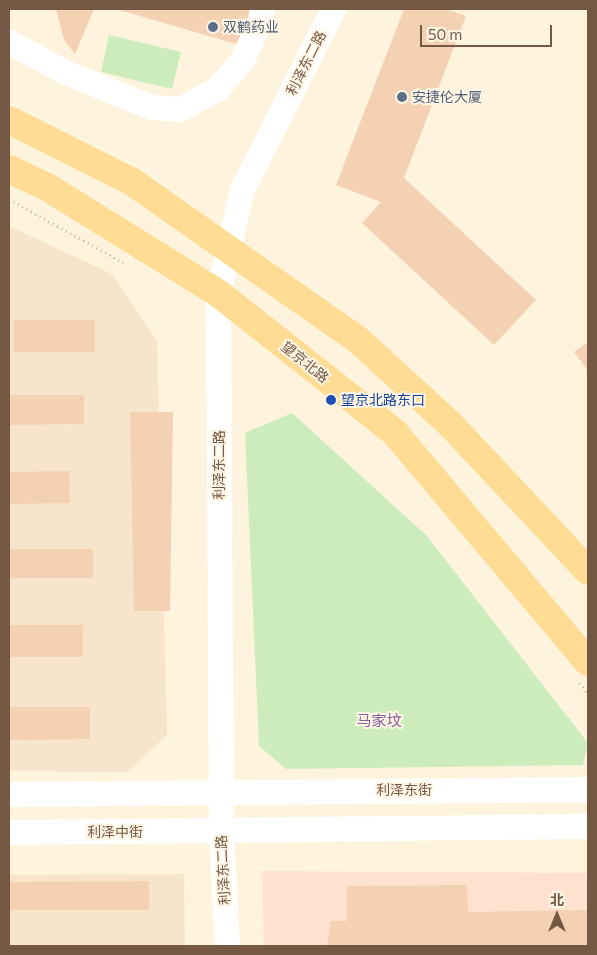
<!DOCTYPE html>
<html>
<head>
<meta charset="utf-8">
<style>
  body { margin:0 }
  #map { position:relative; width:597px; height:955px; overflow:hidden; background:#fef3dd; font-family:Commissioner,"Noto Sans SC",sans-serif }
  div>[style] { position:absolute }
  .residential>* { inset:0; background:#f6e5cb }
  .commercial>* { inset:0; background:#ffe1d0 }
  .green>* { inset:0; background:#cdecbc }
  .building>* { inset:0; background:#f5d1b3 }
  .path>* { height:3px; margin-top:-1.5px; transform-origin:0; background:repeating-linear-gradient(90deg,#dab497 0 1px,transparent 0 5px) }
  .minor>* { height:25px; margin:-12.5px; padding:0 12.5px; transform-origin:12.5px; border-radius:12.5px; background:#fff }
  .major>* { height:28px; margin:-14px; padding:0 14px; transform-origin:14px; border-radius:14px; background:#ffdc93 }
  .dots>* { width:14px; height:14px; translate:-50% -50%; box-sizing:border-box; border:2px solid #fff6e5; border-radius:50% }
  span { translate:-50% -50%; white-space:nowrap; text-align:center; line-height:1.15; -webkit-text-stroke:4px #fff6e5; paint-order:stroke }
  .service-label { font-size:14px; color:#4e5e75 }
  .left { translate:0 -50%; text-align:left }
  .street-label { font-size:14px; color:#755844 }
  .transit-label { font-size:14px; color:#164399 }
  .neighbourhood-label { font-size:15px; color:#895f99 }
  .frame { position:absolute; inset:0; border:10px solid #755844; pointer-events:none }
  .north { position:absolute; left:532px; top:890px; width:50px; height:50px; -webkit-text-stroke:4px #fff6e5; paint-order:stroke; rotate:0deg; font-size:14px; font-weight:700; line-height:20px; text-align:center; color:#755844 }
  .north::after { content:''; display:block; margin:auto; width:18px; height:22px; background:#755844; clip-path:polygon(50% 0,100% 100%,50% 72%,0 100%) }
  .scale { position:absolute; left:420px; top:25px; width:132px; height:22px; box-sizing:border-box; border:2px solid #755844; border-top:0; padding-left:6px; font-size:15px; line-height:18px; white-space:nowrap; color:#755844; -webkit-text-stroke:4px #fff6e5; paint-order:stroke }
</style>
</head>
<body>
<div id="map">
  <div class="residential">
    <div style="clip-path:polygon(9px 226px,112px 274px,157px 341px,167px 735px,127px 772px,9px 771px)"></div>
    <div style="clip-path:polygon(184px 874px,185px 946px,9px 946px,9px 875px)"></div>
  </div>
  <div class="commercial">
    <div style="clip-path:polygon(262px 871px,588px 873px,588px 946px,264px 946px)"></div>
  </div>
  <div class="green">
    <div style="clip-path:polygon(109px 35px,181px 52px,172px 89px,101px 72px)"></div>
    <div style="clip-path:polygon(292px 413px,426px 535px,588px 743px,583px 765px,286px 769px,259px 746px,245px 433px)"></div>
  </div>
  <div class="building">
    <div style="clip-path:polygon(56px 9px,94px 9px,75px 54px,64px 40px)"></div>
    <div style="clip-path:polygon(116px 9px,251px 9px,243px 46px)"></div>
    <div style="clip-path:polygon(404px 9px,446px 9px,466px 16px,404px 178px,536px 300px,494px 345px,362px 223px,381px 202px,336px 185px)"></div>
    <div style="clip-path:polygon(14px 320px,95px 320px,95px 352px,14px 352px)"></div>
    <div style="clip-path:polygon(588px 342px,588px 371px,574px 352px)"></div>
    <div style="clip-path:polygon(9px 395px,84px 395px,84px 424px,9px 425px)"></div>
    <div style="clip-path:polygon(130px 412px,173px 412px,170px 611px,134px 611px)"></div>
    <div style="clip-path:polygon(69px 471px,70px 503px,9px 504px,9px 472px)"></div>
    <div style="clip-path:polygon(9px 549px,93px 549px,93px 578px,9px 578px)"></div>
    <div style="clip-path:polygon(9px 625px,83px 625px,83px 657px,9px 657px)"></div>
    <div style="clip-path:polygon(9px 707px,90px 707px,90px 739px,9px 740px)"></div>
    <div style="clip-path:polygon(149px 881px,149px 910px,9px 910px,9px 882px)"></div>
    <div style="clip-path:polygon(467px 885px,468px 912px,588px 910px,588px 946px,327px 946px,331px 921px,347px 921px,347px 886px)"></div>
  </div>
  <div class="path">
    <div style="left:9px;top:199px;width:132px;rotate:29.1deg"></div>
    <div style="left:579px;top:683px;width:14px;rotate:51deg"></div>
  </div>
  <div class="minor">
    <div style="left:9px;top:42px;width:64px;rotate:28.2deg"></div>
    <div style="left:65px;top:72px;width:93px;rotate:22.1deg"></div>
    <div style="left:151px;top:107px;width:29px;rotate:4deg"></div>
    <div style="left:180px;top:109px;width:42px;rotate:-28.4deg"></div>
    <div style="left:217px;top:89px;width:37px;rotate:-49deg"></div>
    <div style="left:241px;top:61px;width:41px;rotate:-64.1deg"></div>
    <div style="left:259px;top:24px;width:15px;rotate:-79deg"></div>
    <div style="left:9px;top:794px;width:579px;rotate:-0.49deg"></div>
    <div style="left:9px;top:832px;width:579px;rotate:-0.59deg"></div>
    <div style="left:227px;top:946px;width:116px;rotate:-93deg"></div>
    <div style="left:221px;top:830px;width:537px;rotate:-90.32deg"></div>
    <div style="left:218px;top:293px;width:107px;rotate:-77deg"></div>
    <div style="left:242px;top:189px;width:202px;rotate:-63.2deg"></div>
  </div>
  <div class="major">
    <div style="left:9px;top:120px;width:136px;rotate:26.6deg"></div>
    <div style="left:131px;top:181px;width:276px;rotate:35deg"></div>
    <div style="left:357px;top:339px;width:125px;rotate:42.4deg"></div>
    <div style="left:449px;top:423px;width:203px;rotate:46.8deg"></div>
    <div style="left:9px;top:169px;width:42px;rotate:25.3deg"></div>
    <div style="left:47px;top:187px;width:201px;rotate:31.8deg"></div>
    <div style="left:218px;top:293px;width:226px;rotate:38.3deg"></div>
    <div style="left:395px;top:433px;width:299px;rotate:49.9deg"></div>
  </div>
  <div class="dots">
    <div style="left:213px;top:27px;background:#5c6f8a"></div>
    <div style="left:402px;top:97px;background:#5c6f8a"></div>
    <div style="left:331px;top:400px;background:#1a4fb4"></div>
  </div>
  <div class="service-label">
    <span class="left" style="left:223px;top:27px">双鹤药业</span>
    <span class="left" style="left:412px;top:97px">安捷伦大厦</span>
  </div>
  <div class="street-label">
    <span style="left:306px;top:63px;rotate:-63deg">利泽东二路</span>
    <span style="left:305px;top:362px;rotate:39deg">望京北路</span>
    <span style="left:219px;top:465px;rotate:-90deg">利泽东二路</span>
    <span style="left:404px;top:790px">利泽东街</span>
    <span style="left:115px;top:832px">利泽中街</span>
    <span style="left:223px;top:870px;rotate:-93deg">利泽东二路</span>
  </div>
  <div class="transit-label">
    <span class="left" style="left:341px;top:400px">望京北路东口</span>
  </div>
  <div class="neighbourhood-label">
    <span style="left:379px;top:721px">马家坟</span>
  </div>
  <div class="frame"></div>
  <div class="north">北</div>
  <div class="scale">50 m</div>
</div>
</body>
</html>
